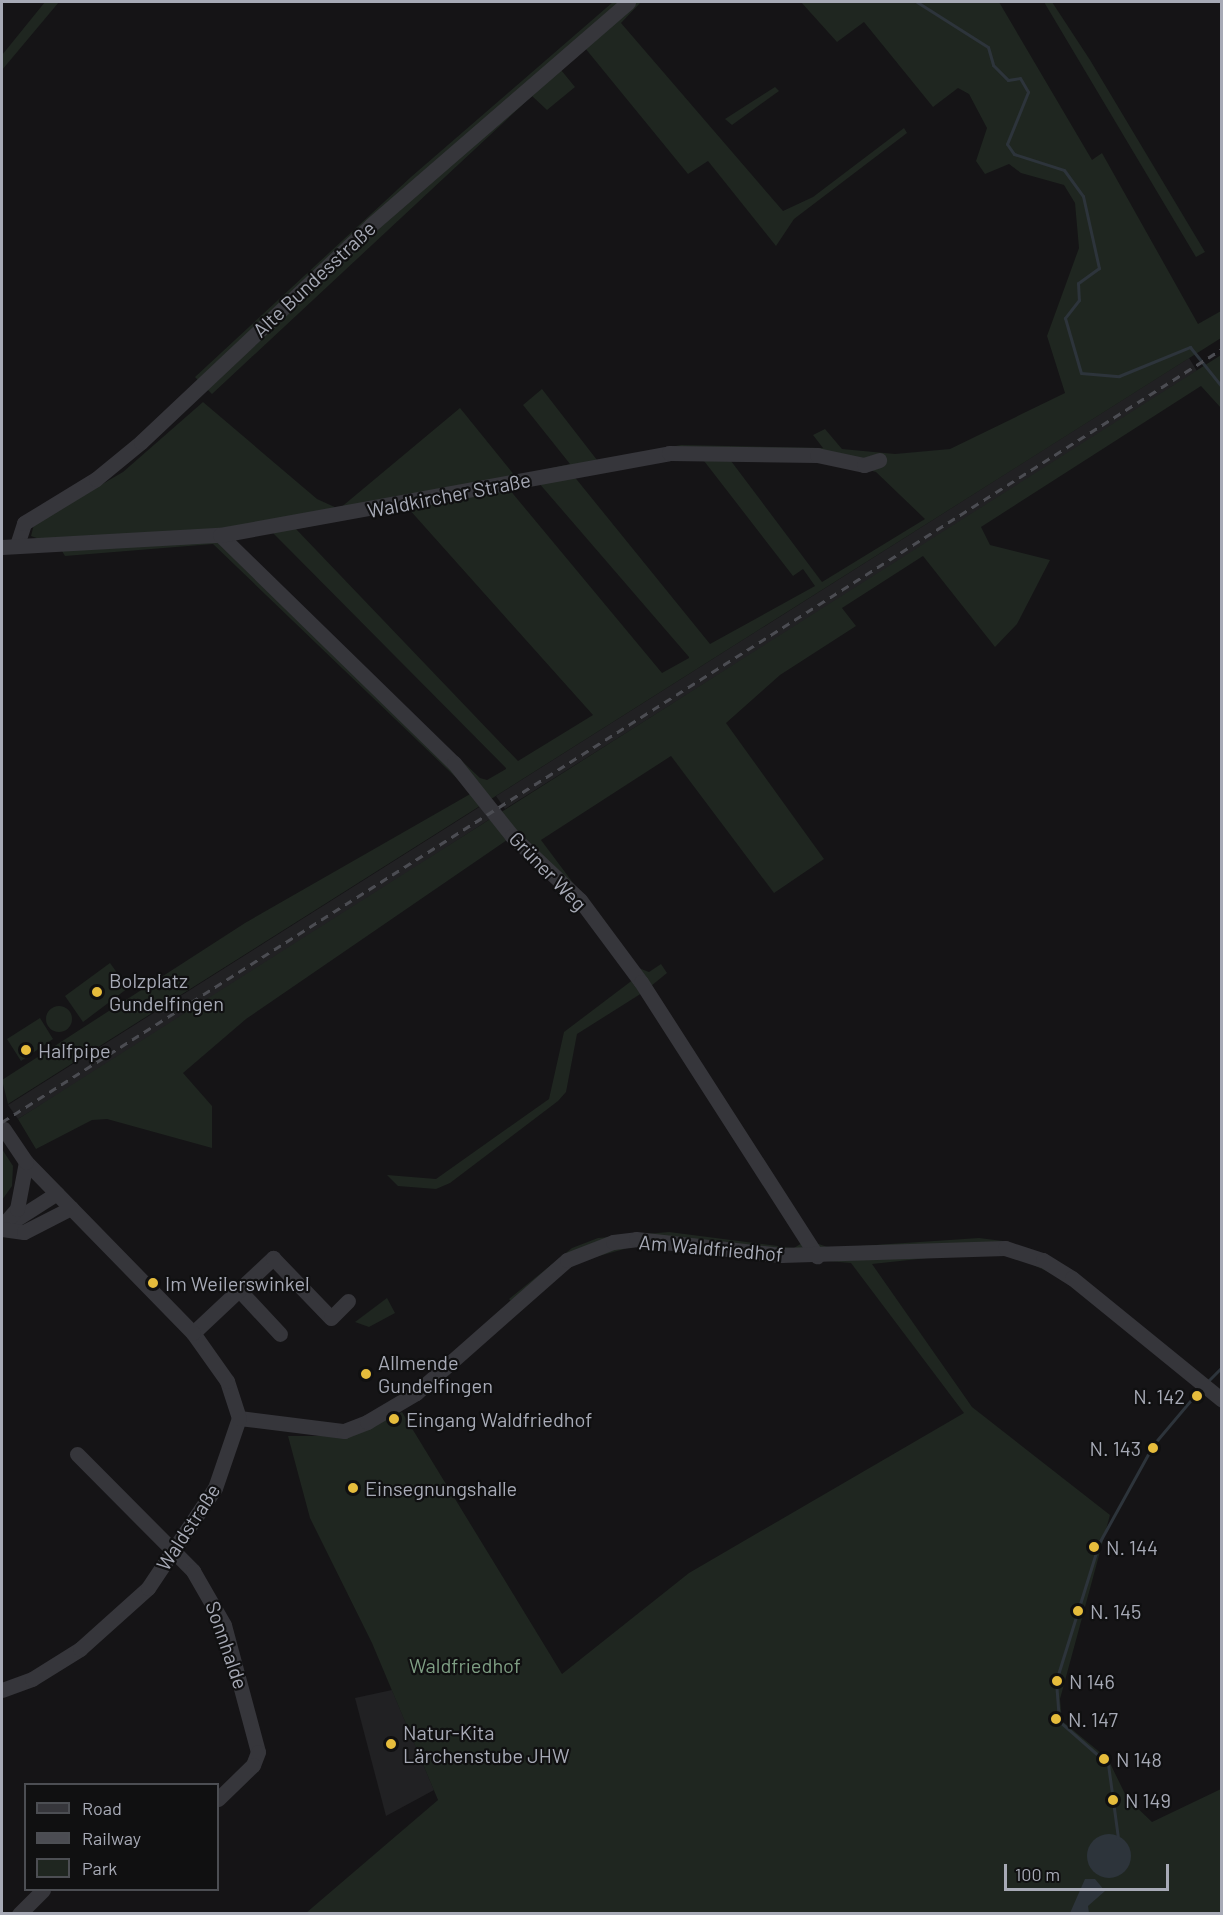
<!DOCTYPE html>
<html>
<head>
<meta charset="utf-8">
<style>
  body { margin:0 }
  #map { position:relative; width:1223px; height:1915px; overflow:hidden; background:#151416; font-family:Barlow,sans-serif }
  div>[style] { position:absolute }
  .built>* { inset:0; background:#212123 }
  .green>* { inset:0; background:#1f2620 }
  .round { border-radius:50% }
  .water>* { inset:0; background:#2d343b }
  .stream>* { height:3px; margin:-1.5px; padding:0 1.5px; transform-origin:1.5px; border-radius:1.5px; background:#2d343b }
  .minor>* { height:15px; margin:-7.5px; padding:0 7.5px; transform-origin:7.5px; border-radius:7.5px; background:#36363b }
  .rail>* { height:3px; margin-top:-1.5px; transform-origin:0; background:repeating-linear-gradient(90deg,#4b4c52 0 8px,transparent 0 14px) }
  .dots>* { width:16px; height:16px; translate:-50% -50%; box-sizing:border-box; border:3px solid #101011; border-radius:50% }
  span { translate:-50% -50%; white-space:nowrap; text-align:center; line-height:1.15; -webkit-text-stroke:4.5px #101011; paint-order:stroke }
  .street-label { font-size:20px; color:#a7aab6 }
  .poi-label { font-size:20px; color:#a7aab6 }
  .left { translate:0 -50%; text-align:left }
  .right { translate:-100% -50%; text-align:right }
  .park-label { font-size:20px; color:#7f9f84 }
  .frame { position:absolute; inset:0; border:3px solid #a7aab6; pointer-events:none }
  .legend { position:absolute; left:24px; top:1783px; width:195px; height:108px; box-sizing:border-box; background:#101011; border:2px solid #4c4e53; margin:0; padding:8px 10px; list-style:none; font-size:18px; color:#a7aab6 }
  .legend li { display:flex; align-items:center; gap:12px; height:30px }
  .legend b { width:30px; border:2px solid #4c4e53 }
  .scale { position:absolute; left:1004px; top:1864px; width:165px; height:27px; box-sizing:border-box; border:3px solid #a7aab6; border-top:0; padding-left:8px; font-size:18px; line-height:21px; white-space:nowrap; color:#a7aab6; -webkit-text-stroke:4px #101011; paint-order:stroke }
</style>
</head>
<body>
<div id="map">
  <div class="built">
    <div style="clip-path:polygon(1189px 358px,1197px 371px,954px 527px,505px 809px,496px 796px)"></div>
    <div style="clip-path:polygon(481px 806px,490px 819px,222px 994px,18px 1119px,8px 1105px)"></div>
    <div style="clip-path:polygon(392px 1690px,434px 1790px,386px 1816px,355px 1698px)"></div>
  </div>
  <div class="green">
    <div style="clip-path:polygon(45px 2px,59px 2px,2px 70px,2px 55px)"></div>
    <div style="clip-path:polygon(613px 2px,641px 2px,621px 23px,783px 211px,813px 197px,904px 128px,907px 133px,794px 219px,776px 246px,708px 161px,688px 174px,585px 48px,561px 70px,575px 87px,547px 110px,532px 96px,212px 394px,195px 377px,411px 177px)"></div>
    <div style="clip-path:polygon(evenodd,801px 2px,999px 2px,1092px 160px,1102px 153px,1198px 324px,1221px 311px,1221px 338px,8px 1104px,2px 1080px,245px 923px,472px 793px,213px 544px,65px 556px,59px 546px,31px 536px,34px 524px,123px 472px,203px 402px,317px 499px,339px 509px,460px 408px,515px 476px,570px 464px,523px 405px,542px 389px,597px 460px,681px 445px,823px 448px,813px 435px,825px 429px,842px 449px,895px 454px,950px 449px,1065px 393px,1047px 336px,1079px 248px,1075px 203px,1064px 185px,1021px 173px,1009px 164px,985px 174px,976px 161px,987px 128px,969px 94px,958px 88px,933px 107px,864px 22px,837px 42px,801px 2px,679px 456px,701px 457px,793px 576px,803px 569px,815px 586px,710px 644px,573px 475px,679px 456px,801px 2px,728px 457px,828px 459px,876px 472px,925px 519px,822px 582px,728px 457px,801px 2px,538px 482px,689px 657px,689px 658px,662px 673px,509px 489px,538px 482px,801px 2px,408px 508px,593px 715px,518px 761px,296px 529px,408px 508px,801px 2px,272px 532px,506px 768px,506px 769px,487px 780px,480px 778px,238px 550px,235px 540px,272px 532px)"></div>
    <div style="clip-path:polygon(1044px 2px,1052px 2px,1090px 60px,1205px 252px,1196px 257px)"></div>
    <div style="clip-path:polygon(775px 87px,779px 91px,732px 125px,725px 119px)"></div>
    <div style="clip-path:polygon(1221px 355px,1221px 408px,1201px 386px,981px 527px,990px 545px,1050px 560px,1017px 624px,995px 647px,923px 556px,842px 608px,856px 626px,780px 675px,726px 723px,824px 859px,774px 893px,671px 756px,541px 840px,636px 967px,649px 972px,661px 964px,667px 973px,651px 986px,816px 1243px,830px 1248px,979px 1238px,1003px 1241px,1070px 1282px,1016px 1257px,984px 1252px,872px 1264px,972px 1407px,1110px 1515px,1060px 1699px,1062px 1721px,1108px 1759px,1127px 1798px,1152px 1822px,1221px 1789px,1221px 1913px,306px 1913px,438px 1800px,372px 1643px,310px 1518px,288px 1436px,350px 1436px,402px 1412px,562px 1674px,689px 1573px,964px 1413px,851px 1263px,639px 1245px,577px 1262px,519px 1309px,509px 1299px,572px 1248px,598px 1238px,669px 1232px,794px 1248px,802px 1243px,642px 993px,577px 1034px,566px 1092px,558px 1101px,450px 1183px,436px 1189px,398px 1186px,387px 1175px,436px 1179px,549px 1099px,564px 1032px,634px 979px,571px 896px,507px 840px,246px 1019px,183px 1073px,212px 1106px,212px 1148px,107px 1119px,92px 1120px,36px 1149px,18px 1119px)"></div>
    <div style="clip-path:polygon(110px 963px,128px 988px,83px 1022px,65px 996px)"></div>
    <div class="round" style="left:46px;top:1006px;width:26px;height:26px"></div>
    <div style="clip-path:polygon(40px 1018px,53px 1039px,21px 1061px,7px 1039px)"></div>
    <div style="clip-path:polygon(2px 1149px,13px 1166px,12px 1186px,2px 1200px)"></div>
    <div style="clip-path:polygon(387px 1298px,395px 1313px,369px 1327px,355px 1322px)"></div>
  </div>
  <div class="water">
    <div class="round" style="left:1087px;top:1834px;width:44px;height:44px"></div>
    <div style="clip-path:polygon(1085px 1879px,1095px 1879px,1105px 1891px,1088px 1906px,1089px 1913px,1070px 1913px)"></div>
  </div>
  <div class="stream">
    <div style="left:917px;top:2px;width:84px;rotate:32.4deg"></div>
    <div style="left:988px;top:47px;width:19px;rotate:74deg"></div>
    <div style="left:993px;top:65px;width:21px;rotate:45deg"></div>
    <div style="left:1008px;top:80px;width:12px;rotate:-9deg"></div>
    <div style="left:1020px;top:78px;width:16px;rotate:60deg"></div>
    <div style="left:1028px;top:92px;width:56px;rotate:112deg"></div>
    <div style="left:1007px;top:144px;width:12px;rotate:55deg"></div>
    <div style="left:1014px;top:154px;width:52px;rotate:17.7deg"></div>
    <div style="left:1064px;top:170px;width:32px;rotate:54deg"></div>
    <div style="left:1083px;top:196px;width:74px;rotate:77.5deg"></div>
    <div style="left:1099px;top:268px;width:26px;rotate:144deg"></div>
    <div style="left:1078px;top:283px;width:17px;rotate:87deg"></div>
    <div style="left:1079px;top:300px;width:23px;rotate:128deg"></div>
    <div style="left:1065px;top:318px;width:57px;rotate:73.8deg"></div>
    <div style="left:1081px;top:373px;width:38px;rotate:5deg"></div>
    <div style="left:1119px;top:376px;width:77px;rotate:-22.2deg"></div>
    <div style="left:1190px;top:347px;width:51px;rotate:51.3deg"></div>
    <div style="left:1208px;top:1381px;width:20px;rotate:-45deg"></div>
    <div style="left:1118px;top:1838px;width:75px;rotate:-97.7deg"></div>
    <div style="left:1108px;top:1764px;width:65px;rotate:-138.7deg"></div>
    <div style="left:1059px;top:1721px;width:40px;rotate:-94.3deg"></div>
    <div style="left:1056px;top:1681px;width:145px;rotate:-72.7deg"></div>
    <div style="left:1099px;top:1543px;width:112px;rotate:-61.1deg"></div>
    <div style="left:1153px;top:1445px;width:75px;rotate:-49.9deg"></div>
  </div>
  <div class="minor">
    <div style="left:220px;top:535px;width:327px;rotate:44.3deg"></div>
    <div style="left:454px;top:763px;width:93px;rotate:51.5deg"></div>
    <div style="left:512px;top:836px;width:93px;rotate:43.3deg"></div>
    <div style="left:580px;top:900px;width:102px;rotate:53.4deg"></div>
    <div style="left:641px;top:982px;width:326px;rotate:57.3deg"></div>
    <div style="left:17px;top:545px;width:23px;rotate:-72deg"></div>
    <div style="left:24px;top:523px;width:84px;rotate:-31.4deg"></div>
    <div style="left:96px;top:479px;width:58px;rotate:-39.4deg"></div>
    <div style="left:141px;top:442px;width:316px;rotate:-43.3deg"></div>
    <div style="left:371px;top:225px;width:340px;rotate:-40.9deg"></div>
    <div style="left:2px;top:547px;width:218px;rotate:-3.2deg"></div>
    <div style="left:220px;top:535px;width:456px;rotate:-10.3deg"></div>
    <div style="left:669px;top:453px;width:148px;rotate:0.8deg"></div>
    <div style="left:817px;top:455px;width:48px;rotate:12deg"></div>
    <div style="left:864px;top:465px;width:16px;rotate:-18deg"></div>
    <div style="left:7px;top:1225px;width:59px;rotate:-32.6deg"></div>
    <div style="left:2px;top:1226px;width:23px;rotate:-49deg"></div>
    <div style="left:17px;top:1209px;width:48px;rotate:-79.2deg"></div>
    <div style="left:2px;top:1229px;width:22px;rotate:8deg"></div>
    <div style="left:24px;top:1232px;width:53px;rotate:-27.1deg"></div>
    <div style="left:239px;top:1290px;width:60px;rotate:47deg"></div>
    <div style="left:193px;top:1333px;width:110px;rotate:-43.2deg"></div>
    <div style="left:273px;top:1258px;width:83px;rotate:46deg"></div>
    <div style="left:331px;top:1318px;width:24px;rotate:-45deg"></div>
    <div style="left:239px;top:1418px;width:106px;rotate:7.1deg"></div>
    <div style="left:344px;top:1431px;width:25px;rotate:-21deg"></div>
    <div style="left:367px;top:1422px;width:57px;rotate:-30.6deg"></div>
    <div style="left:416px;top:1393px;width:201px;rotate:-41.4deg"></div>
    <div style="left:567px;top:1260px;width:49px;rotate:-21.4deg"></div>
    <div style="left:613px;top:1242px;width:23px;rotate:-7deg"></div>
    <div style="left:636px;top:1239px;width:146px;rotate:6.3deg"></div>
    <div style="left:781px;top:1255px;width:224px;rotate:-1.8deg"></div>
    <div style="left:1005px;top:1248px;width:40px;rotate:18deg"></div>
    <div style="left:1043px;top:1260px;width:34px;rotate:32deg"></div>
    <div style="left:1072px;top:1278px;width:193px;rotate:39.1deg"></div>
    <div style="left:77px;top:1454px;width:165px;rotate:45.2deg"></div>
    <div style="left:193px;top:1571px;width:62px;rotate:60.1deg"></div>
    <div style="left:224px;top:1625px;width:131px;rotate:75deg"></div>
    <div style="left:258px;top:1752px;width:14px;rotate:111deg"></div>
    <div style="left:253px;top:1765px;width:49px;rotate:135.8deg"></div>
    <div style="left:2px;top:1690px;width:32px;rotate:-20deg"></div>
    <div style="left:32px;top:1679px;width:57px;rotate:-32deg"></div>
    <div style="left:80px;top:1649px;width:91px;rotate:-41.9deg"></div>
    <div style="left:148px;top:1588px;width:120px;rotate:-56.2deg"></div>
    <div style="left:215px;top:1488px;width:74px;rotate:-71.1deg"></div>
    <div style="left:239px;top:1418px;width:39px;rotate:-108deg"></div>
    <div style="left:227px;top:1381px;width:59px;rotate:-125.3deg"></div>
    <div style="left:193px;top:1333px;width:239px;rotate:-134.3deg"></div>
    <div style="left:26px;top:1162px;width:40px;rotate:-124deg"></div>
    <div style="left:19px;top:1914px;width:34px;rotate:-45deg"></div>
  </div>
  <div class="rail">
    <div style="left:2px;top:1122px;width:1444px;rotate:-32.36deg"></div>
  </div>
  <div class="dots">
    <div style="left:97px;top:992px;background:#e6bc3c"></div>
    <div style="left:26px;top:1050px;background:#e6bc3c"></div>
    <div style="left:153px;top:1283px;background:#e6bc3c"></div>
    <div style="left:366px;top:1374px;background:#e6bc3c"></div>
    <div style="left:1197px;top:1396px;background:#e6bc3c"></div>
    <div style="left:394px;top:1419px;background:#e6bc3c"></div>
    <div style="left:1153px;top:1448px;background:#e6bc3c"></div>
    <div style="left:353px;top:1488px;background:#e6bc3c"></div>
    <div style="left:1094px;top:1547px;background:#e6bc3c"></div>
    <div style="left:1078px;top:1611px;background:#e6bc3c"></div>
    <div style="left:1057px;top:1681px;background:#e6bc3c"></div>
    <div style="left:1056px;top:1719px;background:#e6bc3c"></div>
    <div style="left:391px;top:1744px;background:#e6bc3c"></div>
    <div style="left:1104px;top:1759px;background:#e6bc3c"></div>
    <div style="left:1113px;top:1800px;background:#e6bc3c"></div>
  </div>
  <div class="street-label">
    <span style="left:314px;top:279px;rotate:-43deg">Alte Bundesstraße</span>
    <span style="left:449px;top:495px;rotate:-11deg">Waldkircher Straße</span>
    <span style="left:548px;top:871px;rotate:46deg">Grüner Weg</span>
    <span style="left:711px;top:1248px;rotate:5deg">Am Waldfriedhof</span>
    <span style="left:188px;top:1527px;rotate:-57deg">Waldstraße</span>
    <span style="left:227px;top:1645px;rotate:71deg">Sonnhalde</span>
  </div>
  <div class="poi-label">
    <span class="left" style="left:109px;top:992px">Bolzplatz<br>Gundelfingen</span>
    <span class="left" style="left:38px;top:1050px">Halfpipe</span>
    <span class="left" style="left:165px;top:1283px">Im Weilerswinkel</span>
    <span class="left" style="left:378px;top:1374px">Allmende<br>Gundelfingen</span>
    <span class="right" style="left:1185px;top:1396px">N. 142</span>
    <span class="left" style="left:406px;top:1419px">Eingang Waldfriedhof</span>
    <span class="right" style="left:1141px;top:1448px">N. 143</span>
    <span class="left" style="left:365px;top:1488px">Einsegnungshalle</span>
    <span class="left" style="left:1106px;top:1547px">N. 144</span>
    <span class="left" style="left:1090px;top:1611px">N. 145</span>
    <span class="left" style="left:1069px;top:1681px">N 146</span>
    <span class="left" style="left:1068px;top:1719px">N. 147</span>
    <span class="left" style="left:403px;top:1744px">Natur-Kita<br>Lärchenstube JHW</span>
    <span class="left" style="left:1116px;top:1759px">N 148</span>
    <span class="left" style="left:1125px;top:1800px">N 149</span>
  </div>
  <div class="park-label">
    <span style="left:465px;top:1665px">Waldfriedhof</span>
  </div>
  <div class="frame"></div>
  <ul class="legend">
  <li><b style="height:8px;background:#36363b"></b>Road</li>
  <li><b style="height:8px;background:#4b4c52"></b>Railway</li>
  <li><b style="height:16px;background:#1f2620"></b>Park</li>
  </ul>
  <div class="scale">100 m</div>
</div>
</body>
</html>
